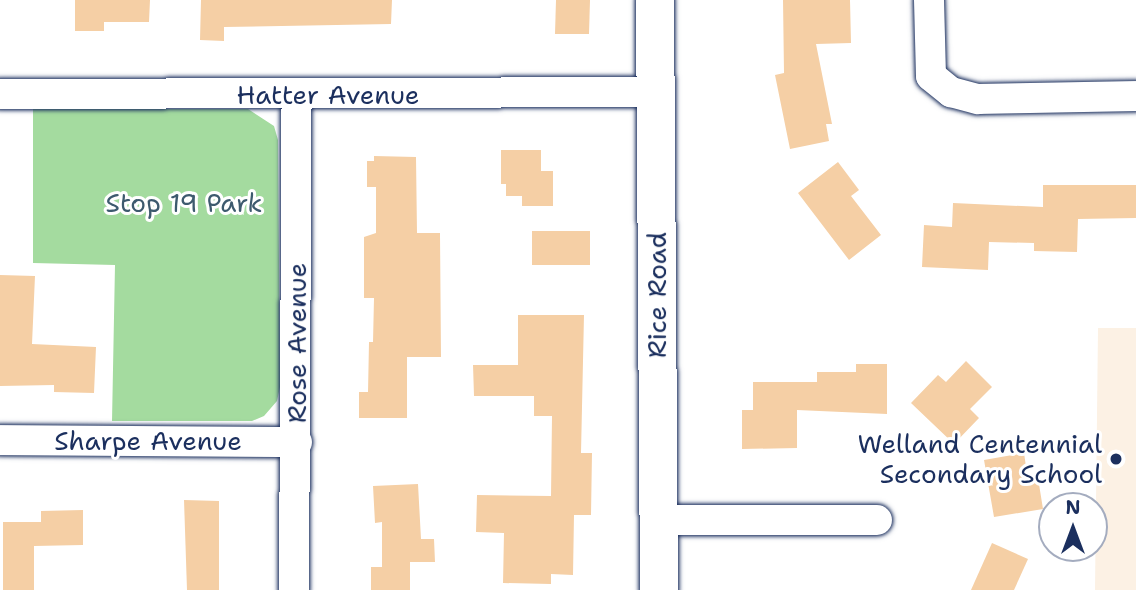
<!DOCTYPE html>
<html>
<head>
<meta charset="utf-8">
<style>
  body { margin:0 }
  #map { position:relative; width:1136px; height:590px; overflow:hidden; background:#fff; font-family:"Shantell Sans",sans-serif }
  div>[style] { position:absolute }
  .built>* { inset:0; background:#fcf1e4 }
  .green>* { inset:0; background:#a4db9f }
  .building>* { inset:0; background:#f5cfa5 }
  .roads { filter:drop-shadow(0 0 2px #1b2f5e) drop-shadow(0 0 2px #1b2f5e) }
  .minor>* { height:30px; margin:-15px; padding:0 15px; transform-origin:15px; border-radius:15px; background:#fff }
  .secondary>* { height:38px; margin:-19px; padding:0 19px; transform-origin:19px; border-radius:19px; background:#fff }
  .dots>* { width:19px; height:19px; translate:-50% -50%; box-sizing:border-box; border:4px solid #fff; border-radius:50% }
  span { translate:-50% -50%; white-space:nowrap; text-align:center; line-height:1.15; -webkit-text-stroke:6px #fff; paint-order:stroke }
  .street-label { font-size:26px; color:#1b2f5e }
  .park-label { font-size:26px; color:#3d5a6e }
  .poi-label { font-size:26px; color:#1b2f5e }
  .right { translate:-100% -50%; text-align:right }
  .north { position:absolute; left:1038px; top:492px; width:70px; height:70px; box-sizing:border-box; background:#fff; border:2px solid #a4acbf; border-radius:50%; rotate:0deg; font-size:19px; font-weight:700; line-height:28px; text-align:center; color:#1b2f5e }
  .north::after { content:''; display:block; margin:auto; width:24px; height:32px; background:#1b2f5e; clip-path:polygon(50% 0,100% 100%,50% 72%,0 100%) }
</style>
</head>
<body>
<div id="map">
  <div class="built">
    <div style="clip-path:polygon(1098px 328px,1136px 328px,1136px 590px,1095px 590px)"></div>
  </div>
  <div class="green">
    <div style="clip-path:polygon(33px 109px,248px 109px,274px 126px,278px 140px,280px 387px,277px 401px,264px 416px,252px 421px,112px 421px,115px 265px,33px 263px)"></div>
  </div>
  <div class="building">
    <div style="clip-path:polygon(75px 0,150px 0,149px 22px,104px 22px,104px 31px,75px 31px)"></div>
    <div style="clip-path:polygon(201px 0,392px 0,391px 24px,224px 27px,224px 41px,200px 40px)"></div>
    <div style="clip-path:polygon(556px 0,590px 0,589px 34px,555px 34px)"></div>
    <div style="clip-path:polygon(783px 0,850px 0,851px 43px,816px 44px,832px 124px,826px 124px,829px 141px,790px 149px,775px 75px,784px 73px)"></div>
    <div style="clip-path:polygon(501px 150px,541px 150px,541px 171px,553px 171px,553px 206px,522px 206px,522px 196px,506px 196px,506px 184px,501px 184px)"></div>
    <div style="clip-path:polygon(374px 156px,416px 157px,417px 233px,440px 233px,441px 357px,407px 357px,407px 418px,359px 418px,359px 392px,368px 392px,369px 342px,373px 342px,374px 298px,364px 298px,364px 237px,376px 233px,376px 187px,367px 187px,367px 161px,374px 161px)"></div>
    <div style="clip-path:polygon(838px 162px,859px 190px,851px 196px,881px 235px,849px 260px,798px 193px)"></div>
    <div style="clip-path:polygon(1043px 185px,1136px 185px,1136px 218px,1078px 219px,1077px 252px,1034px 251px,1034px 243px,989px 242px,988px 270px,922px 267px,924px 225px,952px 227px,953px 203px,1043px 207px)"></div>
    <div style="clip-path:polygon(532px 231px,590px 231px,590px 265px,532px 265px)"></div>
    <div style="clip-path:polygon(0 275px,35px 276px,32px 344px,96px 347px,94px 393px,54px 392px,54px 385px,0 386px)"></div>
    <div style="clip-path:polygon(518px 315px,584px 315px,581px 453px,592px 453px,591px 515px,574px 515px,573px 575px,551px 574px,551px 584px,503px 583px,504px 533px,476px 532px,477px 495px,551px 496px,552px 416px,534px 416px,534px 396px,474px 396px,473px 365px,518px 365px)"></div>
    <div style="clip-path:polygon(966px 361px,992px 387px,970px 409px,979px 418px,954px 444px,911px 403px,938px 375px,946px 382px)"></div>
    <div style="clip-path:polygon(856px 364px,887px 364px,887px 414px,797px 410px,797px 448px,742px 449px,742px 410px,753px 410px,753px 382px,817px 382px,817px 372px,856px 372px)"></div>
    <div style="clip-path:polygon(1024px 453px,1028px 480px,1038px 478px,1043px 509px,994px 517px,984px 460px)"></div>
    <div style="clip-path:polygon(418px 484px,421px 539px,434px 539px,435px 562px,410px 562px,410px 590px,371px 590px,371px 567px,382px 567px,382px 522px,375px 523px,373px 486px)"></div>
    <div style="clip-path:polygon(184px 500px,219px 501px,219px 590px,187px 590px)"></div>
    <div style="clip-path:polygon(83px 510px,83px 545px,34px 546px,34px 590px,3px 590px,3px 522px,41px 522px,41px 511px)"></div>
    <div style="clip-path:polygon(992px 543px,1028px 559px,1014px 590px,971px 590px)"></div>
  </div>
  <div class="roads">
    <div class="minor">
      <div style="left:929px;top:0;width:76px;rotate:88.5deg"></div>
      <div style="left:931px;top:76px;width:26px;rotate:39deg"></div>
      <div style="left:951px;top:92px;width:28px;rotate:15deg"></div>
      <div style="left:978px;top:99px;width:158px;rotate:-1.1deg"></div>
      <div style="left:0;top:94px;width:656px;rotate:-0.17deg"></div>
      <div style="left:0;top:440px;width:297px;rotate:0.4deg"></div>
      <div style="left:658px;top:520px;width:219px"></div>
      <div style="left:294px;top:590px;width:495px;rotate:-89.7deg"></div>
    </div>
    <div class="secondary">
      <div style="left:655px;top:0;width:590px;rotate:89.61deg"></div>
    </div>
  </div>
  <div class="dots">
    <div style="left:1116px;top:459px;background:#1b2f5e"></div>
  </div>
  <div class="street-label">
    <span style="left:328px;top:95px">Hatter Avenue</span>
    <span style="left:657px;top:295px;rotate:-90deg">Rice Road</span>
    <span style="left:297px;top:343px;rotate:-90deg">Rose Avenue</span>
    <span style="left:148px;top:441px">Sharpe Avenue</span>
  </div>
  <div class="park-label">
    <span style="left:184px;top:203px">Stop 19 Park</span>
  </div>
  <div class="poi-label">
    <span class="right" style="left:1102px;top:459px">Welland Centennial<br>Secondary School</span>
  </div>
  <div class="north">N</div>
</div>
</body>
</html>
